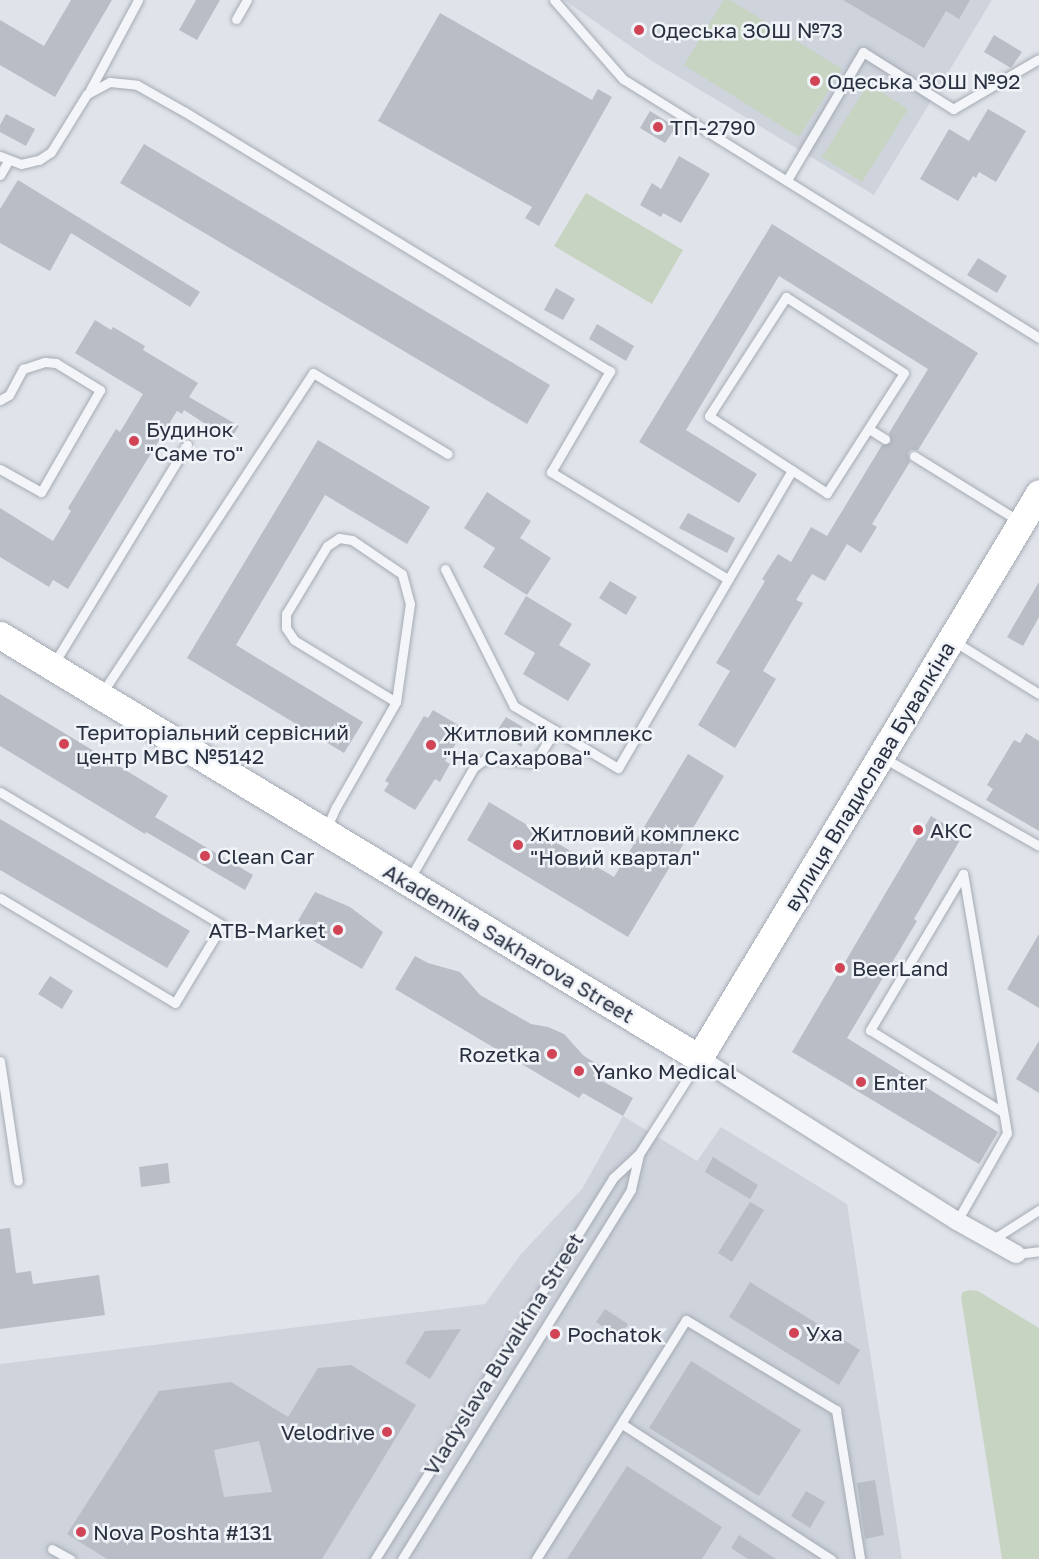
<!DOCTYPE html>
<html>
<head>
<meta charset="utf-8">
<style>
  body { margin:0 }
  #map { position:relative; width:1039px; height:1559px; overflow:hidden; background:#e0e4ea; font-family:"Golos Text",sans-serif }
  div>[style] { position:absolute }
  .built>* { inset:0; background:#ced3dc }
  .green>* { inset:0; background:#c6d4c1 }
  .building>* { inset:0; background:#b8bdc6 }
  .roads { filter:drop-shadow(0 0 2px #a5abb4) drop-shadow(0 0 2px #a5abb4) }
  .lane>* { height:9px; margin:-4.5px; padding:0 4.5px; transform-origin:4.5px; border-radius:4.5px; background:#f3f5f8 }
  .street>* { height:18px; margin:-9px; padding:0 9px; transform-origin:9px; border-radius:9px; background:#f3f5f8 }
  .secondary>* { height:27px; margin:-13.5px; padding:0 13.5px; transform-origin:13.5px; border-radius:13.5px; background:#fff }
  .dots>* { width:16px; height:16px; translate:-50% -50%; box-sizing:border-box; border:3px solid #f0f3f7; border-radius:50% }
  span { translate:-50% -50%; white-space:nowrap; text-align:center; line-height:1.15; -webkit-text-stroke:5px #f0f3f7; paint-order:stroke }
  .poi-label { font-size:21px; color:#293141 }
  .left { translate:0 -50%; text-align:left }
  .right { translate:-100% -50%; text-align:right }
  .street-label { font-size:21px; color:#293141 }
</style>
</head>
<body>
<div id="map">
  <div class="built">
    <div style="clip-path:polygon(564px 0,992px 0,874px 195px,652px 61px)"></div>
    <div style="clip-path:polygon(623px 1116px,697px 1161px,721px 1127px,847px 1204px,902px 1559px,0 1559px,0 1364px,485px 1304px,521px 1254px,582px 1189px)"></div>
  </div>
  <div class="green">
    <div style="clip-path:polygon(724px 0,730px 0,842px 69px,799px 137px,684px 65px)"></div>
    <div style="clip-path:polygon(868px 84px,908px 109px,862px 182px,822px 157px)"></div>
    <div style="clip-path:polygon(586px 193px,683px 250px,652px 304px,554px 246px)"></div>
    <div style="clip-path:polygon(970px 1290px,978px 1291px,1039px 1328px,1039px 1559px,1002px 1559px,961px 1297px,963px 1292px)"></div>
  </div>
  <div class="building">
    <div style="clip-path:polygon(71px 0,112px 0,55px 97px,0 65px,0 20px,44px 46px)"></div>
    <div style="clip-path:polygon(196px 0,220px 0,197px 40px,179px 30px)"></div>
    <div style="clip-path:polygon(843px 0,970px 0,959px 19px,946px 11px,924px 48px)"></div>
    <div style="clip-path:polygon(440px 13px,592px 100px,598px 89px,612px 97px,539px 226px,525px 218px,532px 207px,378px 121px)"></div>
    <div style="clip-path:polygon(994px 35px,1022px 52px,1011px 68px,984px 52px)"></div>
    <div style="clip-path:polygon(988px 109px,1026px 131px,996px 182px,979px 172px,976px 178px,973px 176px,958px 201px,920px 179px,949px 129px,969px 141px)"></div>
    <div style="clip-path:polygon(650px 111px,676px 127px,665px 143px,640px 128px)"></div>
    <div style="clip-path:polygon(6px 114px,35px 129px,26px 146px,0 132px,0 125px)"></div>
    <div style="clip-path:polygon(144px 144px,550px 385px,527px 424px,120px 183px)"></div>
    <div style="clip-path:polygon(679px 156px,710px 174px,681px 223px,663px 213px,661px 217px,640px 205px,652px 183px,661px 189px)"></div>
    <div style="clip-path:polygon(18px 180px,200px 292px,190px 307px,71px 233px,50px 271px,0 243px,0 209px)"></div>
    <div style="clip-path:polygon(772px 224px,978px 353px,918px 450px,911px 450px,908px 453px,910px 462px,872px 524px,877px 527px,861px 553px,847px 544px,825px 581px,812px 574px,796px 600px,803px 603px,763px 671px,776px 679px,735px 748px,698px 725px,730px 671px,716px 663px,765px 581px,762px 579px,778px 554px,791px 562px,811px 527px,827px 536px,882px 445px,891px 442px,889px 433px,928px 369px,779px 276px,686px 430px,757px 474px,739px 503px,639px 442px)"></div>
    <div style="clip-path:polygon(978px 258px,1007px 276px,997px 293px,967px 275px)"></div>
    <div style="clip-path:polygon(556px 288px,575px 299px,563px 320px,544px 310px)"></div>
    <div style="clip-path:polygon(95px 320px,111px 330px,113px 327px,145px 346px,143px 350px,198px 383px,189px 397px,239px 426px,230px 440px,184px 410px,182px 414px,177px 411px,68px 589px,53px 580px,49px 587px,0 557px,0 508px,53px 541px,71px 511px,68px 508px,97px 460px,116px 429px,120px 432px,143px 394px,75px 353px)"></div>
    <div style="clip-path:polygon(597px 324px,634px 346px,626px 361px,589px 339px)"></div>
    <div style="clip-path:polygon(318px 440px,430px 507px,407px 544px,325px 495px,236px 645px,363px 722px,344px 753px,187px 658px)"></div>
    <div style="clip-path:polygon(487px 492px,531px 521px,520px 538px,551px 558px,527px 595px,483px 567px,495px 548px,464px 528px)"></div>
    <div style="clip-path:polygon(688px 513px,735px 538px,727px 553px,679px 528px)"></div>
    <div style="clip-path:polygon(610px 581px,637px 597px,626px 615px,599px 598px)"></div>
    <div style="clip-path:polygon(1039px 582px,1039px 617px,1023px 646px,1007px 637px)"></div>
    <div style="clip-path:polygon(526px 596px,572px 624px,559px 645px,591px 664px,568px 701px,523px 674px,535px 653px,504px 634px)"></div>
    <div style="clip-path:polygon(0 694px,168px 796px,155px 817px,253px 875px,245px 890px,146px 832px,145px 834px,0 746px)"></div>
    <div style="clip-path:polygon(433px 710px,465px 729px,445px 761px,450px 764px,440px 782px,435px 779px,415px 810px,384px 791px,389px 783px,385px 781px,424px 716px,428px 718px)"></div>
    <div style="clip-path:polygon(506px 717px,531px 732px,521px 747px,497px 731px)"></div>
    <div style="clip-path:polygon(1026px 733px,1039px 741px,1039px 831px,986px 800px,993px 789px,987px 785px,1014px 740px,1020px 743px)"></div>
    <div style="clip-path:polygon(688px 754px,724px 776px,628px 937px,467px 840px,489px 802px,614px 877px)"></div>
    <div style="clip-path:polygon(931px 816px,963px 835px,914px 919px,917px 921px,847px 1038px,998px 1132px,979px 1164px,792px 1052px)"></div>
    <div style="clip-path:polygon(0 819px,190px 931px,167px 968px,0 870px)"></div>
    <div style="clip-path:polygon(315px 892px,350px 907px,383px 932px,362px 969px,293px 929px)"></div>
    <div style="clip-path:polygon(1039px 934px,1039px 1008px,1007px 989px)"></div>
    <div style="clip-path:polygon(415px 956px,428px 963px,460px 972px,480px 995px,531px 1024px,548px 1027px,564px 1034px,584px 1056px,599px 1065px,593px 1076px,633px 1098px,623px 1116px,583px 1093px,579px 1098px,395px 989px)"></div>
    <div style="clip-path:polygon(50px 976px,73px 991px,62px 1009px,38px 994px)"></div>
    <div style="clip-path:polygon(1039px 1041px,1039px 1093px,1016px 1079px)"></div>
    <div style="clip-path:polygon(713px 1157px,758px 1185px,750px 1199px,705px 1172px)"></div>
    <div style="clip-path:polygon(168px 1163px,170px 1183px,141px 1187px,139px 1167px)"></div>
    <div style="clip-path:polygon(750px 1202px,764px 1210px,732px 1262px,718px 1253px)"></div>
    <div style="clip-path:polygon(10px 1228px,16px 1273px,31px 1271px,33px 1284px,99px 1275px,105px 1315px,0 1329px,0 1229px)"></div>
    <div style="clip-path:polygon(750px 1282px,860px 1350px,839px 1385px,729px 1317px)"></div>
    <div style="clip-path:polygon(605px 1309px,628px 1324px,619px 1337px,596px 1322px)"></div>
    <div style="clip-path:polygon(461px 1329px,430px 1379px,405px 1363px,425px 1331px)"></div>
    <div style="clip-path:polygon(691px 1361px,801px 1430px,759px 1496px,649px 1428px)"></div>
    <div style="clip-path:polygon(evenodd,351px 1365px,416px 1405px,322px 1559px,107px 1559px,67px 1534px,159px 1391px,231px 1382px,288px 1417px,318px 1368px,351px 1365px,259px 1441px,272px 1492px,224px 1497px,214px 1450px,259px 1441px)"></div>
    <div style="clip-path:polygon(627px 1466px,722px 1527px,702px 1559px,567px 1559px)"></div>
    <div style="clip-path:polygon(875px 1480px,884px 1535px,865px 1539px,857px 1483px)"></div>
    <div style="clip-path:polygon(806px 1491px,825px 1502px,810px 1528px,791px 1516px)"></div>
    <div style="clip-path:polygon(739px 1535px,776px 1559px,748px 1559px,731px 1548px)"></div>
  </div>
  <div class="roads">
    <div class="lane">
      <div style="left:554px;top:0;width:105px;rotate:48.9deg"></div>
      <div style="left:623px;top:79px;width:490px;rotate:31.9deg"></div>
      <div style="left:236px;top:19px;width:22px;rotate:-60deg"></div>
      <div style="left:90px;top:90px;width:102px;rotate:-61.9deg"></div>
      <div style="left:0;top:156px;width:22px;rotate:21deg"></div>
      <div style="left:21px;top:164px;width:18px;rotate:-13deg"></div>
      <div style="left:39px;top:160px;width:14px;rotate:-34deg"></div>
      <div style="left:51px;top:152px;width:68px;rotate:-58.2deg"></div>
      <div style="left:87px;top:94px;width:26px;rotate:-28deg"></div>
      <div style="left:110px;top:82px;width:27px;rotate:6deg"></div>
      <div style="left:137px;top:85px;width:55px;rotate:29.4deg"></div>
      <div style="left:185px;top:112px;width:498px;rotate:31.4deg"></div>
      <div style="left:610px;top:371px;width:117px;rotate:120.3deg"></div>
      <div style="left:551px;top:472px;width:207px;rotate:31.2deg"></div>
      <div style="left:0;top:175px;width:16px;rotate:-60deg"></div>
      <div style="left:787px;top:180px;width:149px;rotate:-59.3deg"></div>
      <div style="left:863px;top:52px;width:107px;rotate:32.3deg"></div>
      <div style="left:953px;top:109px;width:99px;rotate:-30.2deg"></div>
      <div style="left:786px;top:297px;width:140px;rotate:32.8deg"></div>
      <div style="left:904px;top:373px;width:143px;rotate:122.7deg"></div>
      <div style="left:827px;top:493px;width:141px;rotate:-146.9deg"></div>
      <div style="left:709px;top:416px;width:142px;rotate:-57.1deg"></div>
      <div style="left:0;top:400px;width:10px;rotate:-29deg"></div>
      <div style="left:9px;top:395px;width:30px;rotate:-62deg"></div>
      <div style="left:23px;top:369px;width:23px;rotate:-18deg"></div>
      <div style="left:45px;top:362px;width:11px;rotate:5deg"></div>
      <div style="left:56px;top:363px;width:52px;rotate:31.5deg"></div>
      <div style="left:100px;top:390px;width:118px;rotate:120deg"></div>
      <div style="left:41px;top:492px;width:47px;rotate:-150.7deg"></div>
      <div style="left:869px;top:429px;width:19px;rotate:32deg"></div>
      <div style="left:914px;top:456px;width:123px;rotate:31.8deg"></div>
      <div style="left:445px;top:569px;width:153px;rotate:63.3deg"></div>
      <div style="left:514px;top:706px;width:121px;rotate:30.8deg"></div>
      <div style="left:618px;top:768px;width:345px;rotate:-59.7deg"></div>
      <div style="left:952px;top:640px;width:102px;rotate:31.8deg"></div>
      <div style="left:53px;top:665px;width:258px;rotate:-58.7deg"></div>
      <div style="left:102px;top:693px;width:383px;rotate:-56.6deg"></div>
      <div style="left:313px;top:373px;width:157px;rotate:31deg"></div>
      <div style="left:882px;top:757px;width:180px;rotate:29.5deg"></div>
      <div style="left:0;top:792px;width:259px;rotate:30.9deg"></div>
      <div style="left:222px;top:925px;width:91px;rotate:121.1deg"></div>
      <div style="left:175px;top:1003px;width:204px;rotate:-149deg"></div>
      <div style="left:326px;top:829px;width:24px;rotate:-66deg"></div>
      <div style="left:336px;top:807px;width:121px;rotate:-60.3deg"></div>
      <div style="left:396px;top:702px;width:99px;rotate:-81.9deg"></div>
      <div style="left:410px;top:604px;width:31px;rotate:-105deg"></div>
      <div style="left:402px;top:574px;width:60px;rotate:-145.8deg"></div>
      <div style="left:352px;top:540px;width:13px;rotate:-171deg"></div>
      <div style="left:339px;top:538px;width:14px;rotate:146deg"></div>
      <div style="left:327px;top:546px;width:79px;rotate:121.1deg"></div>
      <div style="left:286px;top:614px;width:14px;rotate:90deg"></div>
      <div style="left:286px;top:628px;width:14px;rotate:56deg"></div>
      <div style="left:294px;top:640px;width:119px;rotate:31.3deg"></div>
      <div style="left:963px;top:874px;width:182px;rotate:120.8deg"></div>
      <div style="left:870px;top:1030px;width:156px;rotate:31.7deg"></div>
      <div style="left:409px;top:880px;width:130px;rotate:-60.1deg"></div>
      <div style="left:474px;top:767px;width:12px;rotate:-35deg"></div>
      <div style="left:484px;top:760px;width:12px;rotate:-9deg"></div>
      <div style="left:496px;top:758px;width:36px;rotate:8deg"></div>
      <div style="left:532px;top:763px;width:6px;rotate:-39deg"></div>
      <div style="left:537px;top:759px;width:34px;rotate:-58deg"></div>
      <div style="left:0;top:1061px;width:121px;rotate:81.5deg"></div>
      <div style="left:957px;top:1221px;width:101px;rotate:-60.4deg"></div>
      <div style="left:1007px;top:1133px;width:263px;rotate:-99.6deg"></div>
      <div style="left:992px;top:1240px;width:56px;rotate:-32.6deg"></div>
      <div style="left:1016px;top:1254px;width:23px;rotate:-7deg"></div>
      <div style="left:622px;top:1424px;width:249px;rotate:32.9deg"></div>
      <div style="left:52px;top:1549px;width:21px;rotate:29deg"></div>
      <div style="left:375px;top:1559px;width:449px;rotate:-58deg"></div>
      <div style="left:613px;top:1178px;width:35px;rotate:-43deg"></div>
      <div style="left:402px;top:1559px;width:435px;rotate:-58.2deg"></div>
      <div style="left:631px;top:1189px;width:36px;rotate:-77deg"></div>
      <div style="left:639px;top:1154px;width:112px;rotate:-57.4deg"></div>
      <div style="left:536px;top:1559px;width:282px;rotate:-57.9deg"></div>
      <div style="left:686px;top:1320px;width:175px;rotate:31deg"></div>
      <div style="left:836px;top:1410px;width:151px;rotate:80.8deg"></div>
    </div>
    <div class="street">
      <div style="left:699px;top:1058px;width:305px;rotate:32.3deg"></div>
      <div style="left:957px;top:1221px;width:68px;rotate:29.2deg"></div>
    </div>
    <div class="secondary">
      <div style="left:0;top:635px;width:817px;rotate:31.18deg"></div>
      <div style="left:699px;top:1058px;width:659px;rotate:-58.96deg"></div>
    </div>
  </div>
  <div class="dots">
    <div style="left:639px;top:30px;background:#d04455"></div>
    <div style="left:815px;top:81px;background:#d04455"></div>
    <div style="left:658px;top:127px;background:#d04455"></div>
    <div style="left:134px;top:441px;background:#d04455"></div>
    <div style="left:64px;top:744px;background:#d04455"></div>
    <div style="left:431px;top:745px;background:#d04455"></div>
    <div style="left:918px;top:830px;background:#d04455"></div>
    <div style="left:518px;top:845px;background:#d04455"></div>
    <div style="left:205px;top:856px;background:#d04455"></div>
    <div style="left:338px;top:930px;background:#d04455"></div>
    <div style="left:840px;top:968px;background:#d04455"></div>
    <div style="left:552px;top:1054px;background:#d04455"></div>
    <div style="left:579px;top:1071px;background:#d04455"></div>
    <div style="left:861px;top:1082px;background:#d04455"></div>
    <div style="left:794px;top:1333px;background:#d04455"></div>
    <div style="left:555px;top:1334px;background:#d04455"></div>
    <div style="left:387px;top:1432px;background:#d04455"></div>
    <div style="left:81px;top:1532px;background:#d04455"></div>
  </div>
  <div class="poi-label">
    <span class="left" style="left:651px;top:30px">Одеська ЗОШ №73</span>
    <span class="left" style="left:827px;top:81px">Одеська ЗОШ №92</span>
    <span class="left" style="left:670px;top:127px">ТП-2790</span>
    <span class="left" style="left:146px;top:441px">Будинок<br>"Саме то"</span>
    <span class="left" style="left:76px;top:744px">Територіальний сервісний<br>центр МВС №5142</span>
    <span class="left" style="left:443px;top:745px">Житловий комплекс<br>"На Сахарова"</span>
    <span class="left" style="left:930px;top:830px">АКС</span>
    <span class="left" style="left:530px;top:845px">Житловий комплекс<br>"Новий квартал"</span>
    <span class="left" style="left:217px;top:856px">Clean Car</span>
    <span class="right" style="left:326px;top:930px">ATB-Market</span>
    <span class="left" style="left:852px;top:968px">BeerLand</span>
    <span class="right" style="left:540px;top:1054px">Rozetka</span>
    <span class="left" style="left:592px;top:1071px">Yanko Medical</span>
    <span class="left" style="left:873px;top:1082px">Enter</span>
    <span class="left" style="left:806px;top:1333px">Уха</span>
    <span class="left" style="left:567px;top:1334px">Pochatok</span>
    <span class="right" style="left:375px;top:1432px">Velodrive</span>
    <span class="left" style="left:93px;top:1532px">Nova Poshta #131</span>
  </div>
  <div class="street-label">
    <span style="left:869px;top:776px;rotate:-59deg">вулиця Владислава Бувалкіна</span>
    <span style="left:509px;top:943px;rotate:31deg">Akademika Sakharova Street</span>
    <span style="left:503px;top:1354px;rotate:-58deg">Vladyslava Buvalkina Street</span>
  </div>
</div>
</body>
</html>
